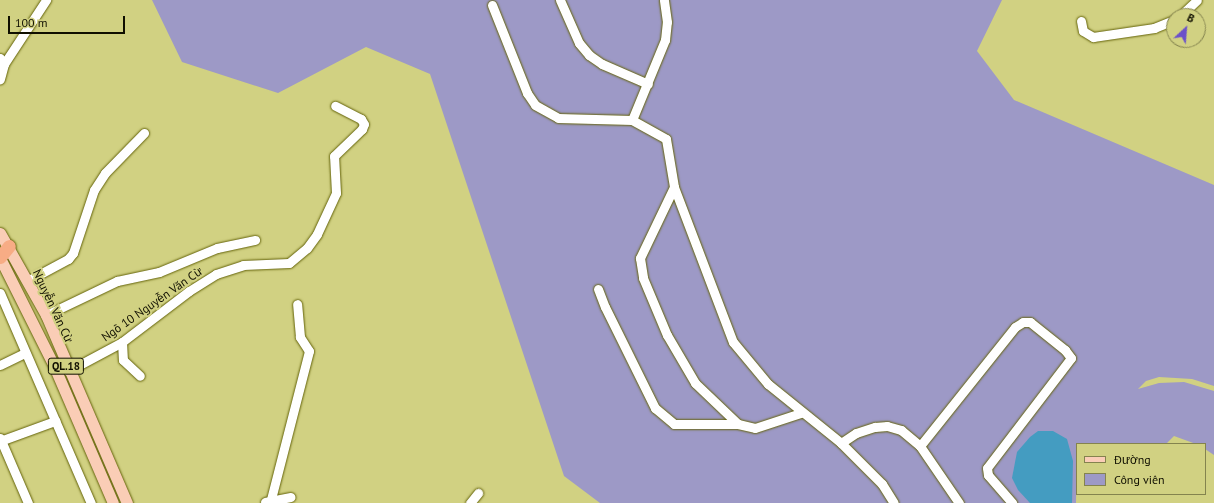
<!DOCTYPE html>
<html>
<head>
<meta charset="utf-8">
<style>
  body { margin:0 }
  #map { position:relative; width:1214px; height:503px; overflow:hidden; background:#d1d182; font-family:"PT Sans",sans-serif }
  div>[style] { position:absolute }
  .green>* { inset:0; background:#9d99c6 }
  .water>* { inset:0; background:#449cc1 }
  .roads { filter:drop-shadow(0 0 1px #64630a) drop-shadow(0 0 1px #64630a) }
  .minor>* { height:9px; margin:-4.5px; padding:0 4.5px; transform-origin:4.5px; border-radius:4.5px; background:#fff }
  .major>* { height:11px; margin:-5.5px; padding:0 5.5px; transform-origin:5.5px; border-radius:5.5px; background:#facdb6 }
  .highway>* { height:13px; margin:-6.5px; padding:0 6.5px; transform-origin:6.5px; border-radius:6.5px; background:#f7ac85 }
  span { translate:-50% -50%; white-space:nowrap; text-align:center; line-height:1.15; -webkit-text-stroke:4px #d1d182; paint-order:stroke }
  .shield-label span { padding:1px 3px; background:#d1d182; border:1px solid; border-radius:3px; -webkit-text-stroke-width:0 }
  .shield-label { font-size:11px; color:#100f00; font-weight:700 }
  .street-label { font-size:12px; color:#100f00 }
  .legend { position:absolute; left:1076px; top:443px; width:130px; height:52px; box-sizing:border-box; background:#d1d182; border:1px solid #84834e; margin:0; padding:5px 7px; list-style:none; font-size:12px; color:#100f00 }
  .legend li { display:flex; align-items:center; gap:8px; height:20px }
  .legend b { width:20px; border:1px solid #84834e }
  .north { position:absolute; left:1166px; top:8px; width:40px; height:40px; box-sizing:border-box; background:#d1d182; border:1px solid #84834e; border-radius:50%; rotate:26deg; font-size:11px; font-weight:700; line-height:16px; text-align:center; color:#100f00 }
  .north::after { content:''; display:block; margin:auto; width:14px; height:18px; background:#6b51ca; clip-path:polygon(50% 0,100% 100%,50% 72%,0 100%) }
  .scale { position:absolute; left:8px; top:16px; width:117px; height:18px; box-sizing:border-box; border:2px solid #100f00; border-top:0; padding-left:5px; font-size:12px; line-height:14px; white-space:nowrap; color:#100f00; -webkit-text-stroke:3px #d1d182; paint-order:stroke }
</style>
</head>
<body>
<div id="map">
  <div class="green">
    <div style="clip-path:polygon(152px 0,1002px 0,977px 51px,1014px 100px,1214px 185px,1214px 386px,1192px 379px,1159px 377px,1146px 381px,1138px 389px,1159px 383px,1184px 382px,1214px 391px,1214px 455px,1205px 449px,1205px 444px,1196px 444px,1174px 436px,1166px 444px,1077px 444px,1076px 503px,600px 503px,564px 476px,430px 74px,366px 47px,278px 93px,182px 62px)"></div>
  </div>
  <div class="water">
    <div style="clip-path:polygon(1038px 431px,1053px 431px,1067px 439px,1073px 461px,1072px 503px,1030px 503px,1018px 490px,1012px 478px,1017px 452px,1030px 437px)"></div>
  </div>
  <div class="roads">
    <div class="minor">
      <div style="left:560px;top:0;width:47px;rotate:66.2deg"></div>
      <div style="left:579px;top:43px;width:16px;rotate:50deg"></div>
      <div style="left:589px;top:55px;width:16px;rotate:35deg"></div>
      <div style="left:602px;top:64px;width:50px;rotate:23.5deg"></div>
      <div style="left:492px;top:5px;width:95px;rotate:68.3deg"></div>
      <div style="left:527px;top:93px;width:14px;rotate:56deg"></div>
      <div style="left:535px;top:105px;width:26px;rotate:29deg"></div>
      <div style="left:558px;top:118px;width:74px;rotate:1.5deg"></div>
      <div style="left:632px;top:120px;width:39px;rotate:29deg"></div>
      <div style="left:666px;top:139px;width:49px;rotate:80.5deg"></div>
      <div style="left:674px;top:187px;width:166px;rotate:69.2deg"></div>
      <div style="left:733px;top:342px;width:55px;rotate:50.2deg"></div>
      <div style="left:768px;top:384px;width:94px;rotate:38.9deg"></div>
      <div style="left:841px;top:443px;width:58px;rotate:45deg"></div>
      <div style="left:882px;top:484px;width:22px;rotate:58deg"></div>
      <div style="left:1180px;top:16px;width:23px;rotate:-43deg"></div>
      <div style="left:1081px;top:21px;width:10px;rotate:79deg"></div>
      <div style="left:1083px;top:31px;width:12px;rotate:31deg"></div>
      <div style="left:1093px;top:37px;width:62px;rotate:-8.4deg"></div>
      <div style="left:1154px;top:28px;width:22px;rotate:-22deg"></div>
      <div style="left:0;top:58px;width:7px;rotate:56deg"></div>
      <div style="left:4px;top:64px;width:16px;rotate:105deg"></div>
      <div style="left:4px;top:64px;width:77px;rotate:-56.7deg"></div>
      <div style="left:632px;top:120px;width:87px;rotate:-67.6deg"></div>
      <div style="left:665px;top:40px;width:18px;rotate:-84deg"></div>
      <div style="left:667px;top:22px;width:22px;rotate:-98deg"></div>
      <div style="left:674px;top:187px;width:79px;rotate:115.6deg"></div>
      <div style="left:640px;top:258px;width:20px;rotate:81deg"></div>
      <div style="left:643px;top:278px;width:62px;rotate:67.2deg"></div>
      <div style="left:667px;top:335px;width:56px;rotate:59.7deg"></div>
      <div style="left:695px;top:383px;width:59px;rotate:43.6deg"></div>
      <div style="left:738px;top:424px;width:17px;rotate:13deg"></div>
      <div style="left:755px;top:428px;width:48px;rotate:-18.1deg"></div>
      <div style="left:27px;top:281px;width:47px;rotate:-28.2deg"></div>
      <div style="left:68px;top:259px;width:8px;rotate:-50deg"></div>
      <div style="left:73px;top:253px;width:66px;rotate:-71.6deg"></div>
      <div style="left:94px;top:190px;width:20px;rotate:-57deg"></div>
      <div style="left:105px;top:173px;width:56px;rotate:-45.7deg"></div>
      <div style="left:598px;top:289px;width:19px;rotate:69deg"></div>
      <div style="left:605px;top:307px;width:113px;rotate:63.7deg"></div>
      <div style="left:655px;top:408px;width:25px;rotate:40deg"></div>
      <div style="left:674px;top:424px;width:64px"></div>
      <div style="left:0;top:293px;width:229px;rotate:66.6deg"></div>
      <div style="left:46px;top:315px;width:79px;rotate:-25.6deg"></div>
      <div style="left:117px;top:281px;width:43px;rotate:-12.1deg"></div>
      <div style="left:159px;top:272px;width:63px;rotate:-22.5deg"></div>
      <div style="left:217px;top:248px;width:39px;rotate:-12deg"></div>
      <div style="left:122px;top:342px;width:18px;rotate:87deg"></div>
      <div style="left:123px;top:360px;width:23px;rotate:43deg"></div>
      <div style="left:0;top:365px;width:28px;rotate:-26deg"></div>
      <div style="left:68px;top:371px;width:61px;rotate:-28.2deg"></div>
      <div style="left:122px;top:342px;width:84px;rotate:-37.3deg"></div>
      <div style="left:189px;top:291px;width:32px;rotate:-32deg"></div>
      <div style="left:216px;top:274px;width:28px;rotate:-18deg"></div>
      <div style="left:243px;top:265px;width:46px;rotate:-2.5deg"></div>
      <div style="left:289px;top:263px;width:23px;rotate:-40deg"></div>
      <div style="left:307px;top:248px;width:17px;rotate:-54deg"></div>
      <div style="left:317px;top:234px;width:45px;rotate:-65.1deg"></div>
      <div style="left:336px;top:193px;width:37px;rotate:-93deg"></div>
      <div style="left:334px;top:156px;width:39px;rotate:-44deg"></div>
      <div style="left:362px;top:129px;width:5px;rotate:-68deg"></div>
      <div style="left:364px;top:124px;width:6px;rotate:-121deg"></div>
      <div style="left:361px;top:119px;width:29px;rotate:-153deg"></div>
      <div style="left:0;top:438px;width:71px;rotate:66.7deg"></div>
      <div style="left:0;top:441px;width:59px;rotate:-20deg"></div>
      <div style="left:841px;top:443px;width:18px;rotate:-34deg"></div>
      <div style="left:856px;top:433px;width:20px;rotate:-18deg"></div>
      <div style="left:875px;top:427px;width:12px;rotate:-5deg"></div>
      <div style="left:887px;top:426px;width:15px;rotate:16deg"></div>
      <div style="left:901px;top:430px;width:25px;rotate:40deg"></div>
      <div style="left:920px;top:446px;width:69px;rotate:55.6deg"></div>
      <div style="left:920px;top:446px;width:152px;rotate:-51.4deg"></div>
      <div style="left:1015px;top:327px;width:9px;rotate:-32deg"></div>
      <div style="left:1023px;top:322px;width:7px"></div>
      <div style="left:1030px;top:322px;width:45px;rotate:38.7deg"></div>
      <div style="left:1065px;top:350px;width:10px;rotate:53deg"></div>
      <div style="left:1071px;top:358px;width:138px;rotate:127.4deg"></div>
      <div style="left:987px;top:468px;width:7px;rotate:82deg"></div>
      <div style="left:988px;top:475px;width:37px;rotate:49deg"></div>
      <div style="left:265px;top:502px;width:26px;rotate:-11deg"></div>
      <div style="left:270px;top:503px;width:157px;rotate:-75.6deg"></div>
      <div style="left:309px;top:351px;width:17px;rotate:-123deg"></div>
      <div style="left:300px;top:337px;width:33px;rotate:-95deg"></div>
      <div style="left:470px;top:503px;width:13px;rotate:-51deg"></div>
    </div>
    <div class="major">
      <div style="left:0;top:233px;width:94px;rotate:60.7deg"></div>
      <div style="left:46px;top:315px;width:205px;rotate:66.7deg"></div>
      <div style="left:0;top:258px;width:121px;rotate:63.4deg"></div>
      <div style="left:54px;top:366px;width:149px;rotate:66.7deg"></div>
    </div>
    <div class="highway">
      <div style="left:0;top:257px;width:14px;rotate:-51deg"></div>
    </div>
  </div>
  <div class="shield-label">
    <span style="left:66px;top:366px">QL.18</span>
  </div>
  <div class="street-label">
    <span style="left:152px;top:304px;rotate:-35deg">Ngõ 10 Nguyễn Văn Cừ</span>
    <span style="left:53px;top:306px;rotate:65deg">Nguyễn Văn Cừ</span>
  </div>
  <ul class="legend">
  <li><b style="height:5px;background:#facdb6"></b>Đường</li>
  <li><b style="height:11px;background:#9d99c6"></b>Công viên</li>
  </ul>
  <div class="north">B</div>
  <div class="scale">100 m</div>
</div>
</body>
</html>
